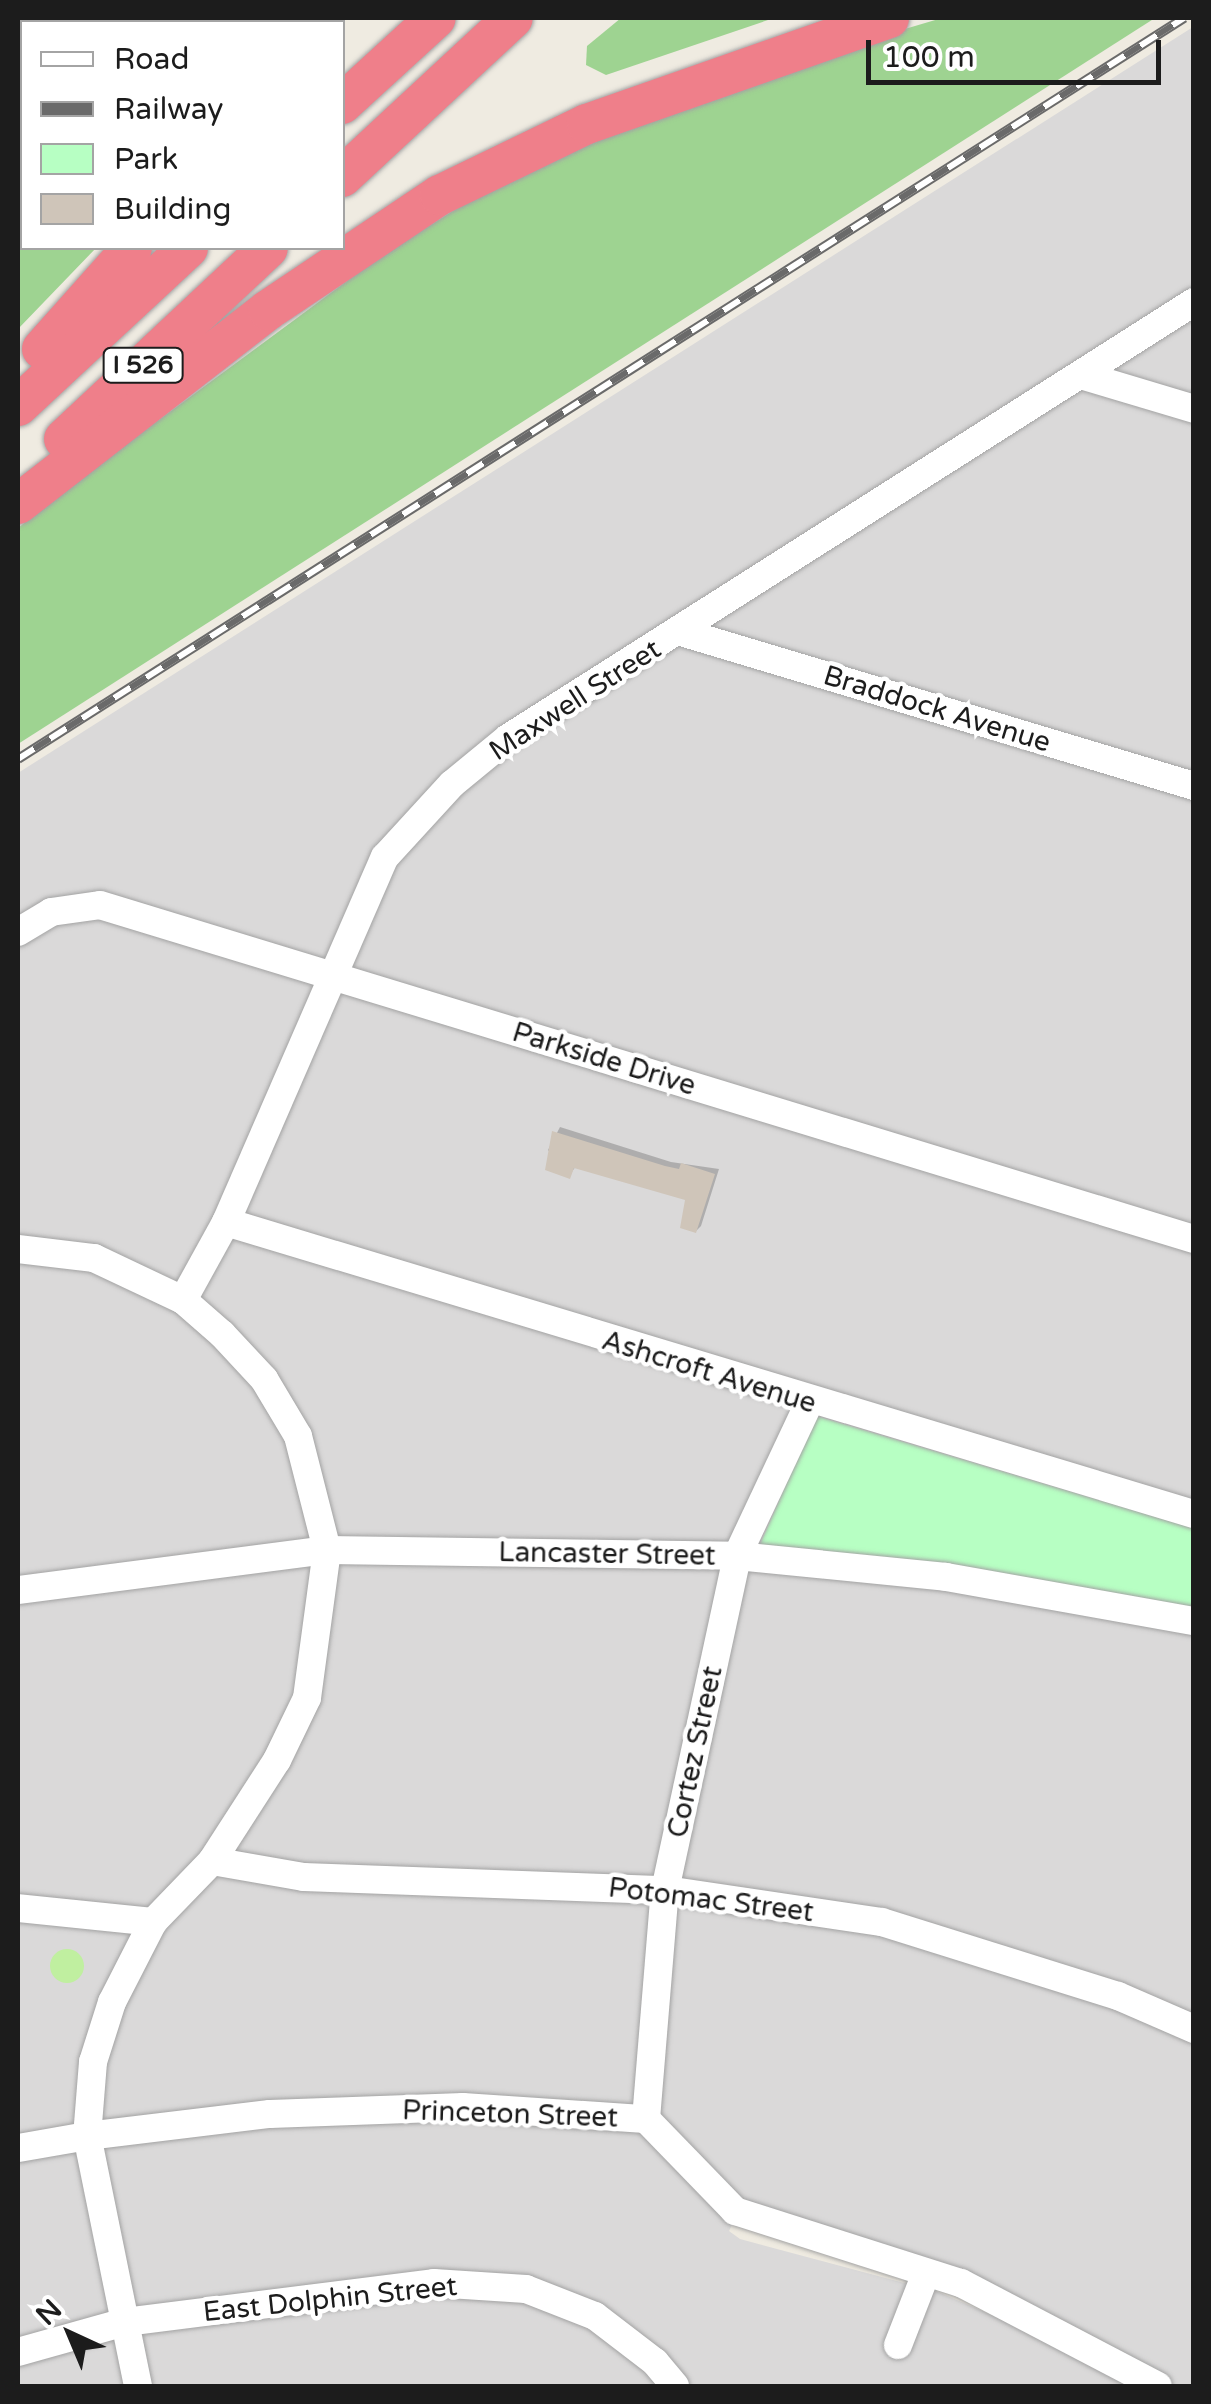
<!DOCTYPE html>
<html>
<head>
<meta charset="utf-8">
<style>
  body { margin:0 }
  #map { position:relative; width:1211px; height:2404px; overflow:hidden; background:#efebe1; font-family:"Varela Round",sans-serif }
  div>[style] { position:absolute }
  .residential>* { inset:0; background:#dad9d9 }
  .grass>* { inset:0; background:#c0efa0 }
  .round { border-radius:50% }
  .forest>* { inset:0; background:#9ed391 }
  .wetland>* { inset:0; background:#bcdfd2 }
  .park>* { inset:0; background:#b7ffc3 }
  .shadow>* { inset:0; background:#0003 }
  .stream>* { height:6px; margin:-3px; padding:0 3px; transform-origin:3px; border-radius:3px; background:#9ccce2 }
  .building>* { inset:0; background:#cfc5b9 }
  .roads { filter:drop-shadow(0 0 2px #a3a3a3) drop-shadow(0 0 2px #a3a3a3) }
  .minor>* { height:28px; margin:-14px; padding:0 14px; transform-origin:14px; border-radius:14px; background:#fff }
  .highway>* { height:40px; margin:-20px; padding:0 20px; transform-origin:20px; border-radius:20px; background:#ef7f8a }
  .rail>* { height:10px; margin-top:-5px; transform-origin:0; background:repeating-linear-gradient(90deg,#fff 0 19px,#6a6a6a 0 38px); box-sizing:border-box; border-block:2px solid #6a6a6a }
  span { translate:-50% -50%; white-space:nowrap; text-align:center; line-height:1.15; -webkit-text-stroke:9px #fff; paint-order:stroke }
  .shield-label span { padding:2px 8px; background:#fff; border:2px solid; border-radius:8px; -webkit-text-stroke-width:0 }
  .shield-label { font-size:25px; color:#1c1c1c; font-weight:700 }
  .street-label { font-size:28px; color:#1c1c1c }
  .frame { position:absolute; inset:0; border:20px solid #1c1c1c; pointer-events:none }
  .legend { position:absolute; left:20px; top:20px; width:325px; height:230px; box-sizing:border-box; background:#fff; border:2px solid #a4a4a4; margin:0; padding:12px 18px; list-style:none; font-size:30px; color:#1c1c1c }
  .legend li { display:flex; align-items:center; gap:20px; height:50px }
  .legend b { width:50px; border:2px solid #a4a4a4 }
  .north { position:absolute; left:20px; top:2284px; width:100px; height:100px; -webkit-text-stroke:8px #fff; paint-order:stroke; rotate:316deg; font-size:28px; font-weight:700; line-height:40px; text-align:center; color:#1c1c1c }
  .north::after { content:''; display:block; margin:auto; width:35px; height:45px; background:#1c1c1c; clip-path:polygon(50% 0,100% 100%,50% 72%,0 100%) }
  .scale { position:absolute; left:866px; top:40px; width:295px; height:45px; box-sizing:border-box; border:5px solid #1c1c1c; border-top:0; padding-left:12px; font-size:30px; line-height:35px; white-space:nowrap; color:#1c1c1c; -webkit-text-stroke:8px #fff; paint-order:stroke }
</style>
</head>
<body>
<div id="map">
  <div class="residential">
    <div style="clip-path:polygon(1193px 27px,1193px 2386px,1158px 2386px,961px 2283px,738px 2212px,729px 2231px,740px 2239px,938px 2292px,1041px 2336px,1132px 2386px,18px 2386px,18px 773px)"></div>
  </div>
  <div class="grass">
    <div class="round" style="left:50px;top:1949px;width:34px;height:34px"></div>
  </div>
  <div class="forest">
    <div style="clip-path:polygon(621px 18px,774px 18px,606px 75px,586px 65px,587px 46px)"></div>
    <div style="clip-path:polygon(942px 18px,1155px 18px,18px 744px,18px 528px,83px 476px,374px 261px,519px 169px,834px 50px)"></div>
    <div style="clip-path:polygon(22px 121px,22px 248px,96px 248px,18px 329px)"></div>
  </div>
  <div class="wetland">
    <div style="clip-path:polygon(18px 18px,204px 18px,22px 22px,18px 123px)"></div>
  </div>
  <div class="park">
    <div style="clip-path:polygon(816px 1416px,1193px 1528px,1193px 1612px,759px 1547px)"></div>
  </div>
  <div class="shadow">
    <div style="clip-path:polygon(560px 1127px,671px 1162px,719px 1169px,701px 1226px,696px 1231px,688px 1198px,576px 1166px,569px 1176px,548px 1150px)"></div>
  </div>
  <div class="stream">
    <div style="left:18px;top:21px;width:5px;rotate:-37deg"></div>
  </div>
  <div class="building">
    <div style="clip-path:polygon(552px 1131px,665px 1166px,679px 1169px,681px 1163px,715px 1174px,696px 1233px,680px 1228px,685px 1200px,574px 1168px,570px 1179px,545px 1170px)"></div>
  </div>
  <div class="roads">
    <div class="minor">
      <div style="left:1081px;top:375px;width:118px;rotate:16.7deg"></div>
      <div style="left:681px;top:632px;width:536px;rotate:16.71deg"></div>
      <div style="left:18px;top:932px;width:39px;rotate:-31deg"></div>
      <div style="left:51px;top:912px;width:49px;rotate:-8.1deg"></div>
      <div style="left:100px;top:905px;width:1144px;rotate:16.98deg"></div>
      <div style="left:226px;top:1222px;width:1011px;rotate:16.79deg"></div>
      <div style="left:18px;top:1249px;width:77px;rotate:6.8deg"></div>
      <div style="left:94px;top:1258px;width:98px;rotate:25.3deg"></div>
      <div style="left:183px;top:1300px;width:52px;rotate:41.1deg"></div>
      <div style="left:222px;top:1334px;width:62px;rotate:47deg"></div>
      <div style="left:264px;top:1379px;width:66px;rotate:59.2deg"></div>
      <div style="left:298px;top:1436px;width:118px;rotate:75.7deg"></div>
      <div style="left:327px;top:1550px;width:149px;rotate:97.7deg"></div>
      <div style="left:307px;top:1698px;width:69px;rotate:115.8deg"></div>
      <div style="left:277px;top:1760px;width:120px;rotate:122.8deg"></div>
      <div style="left:212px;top:1861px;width:85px;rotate:134deg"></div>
      <div style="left:153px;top:1922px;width:90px;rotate:117.1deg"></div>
      <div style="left:112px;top:2002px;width:63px;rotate:107.6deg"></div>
      <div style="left:93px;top:2062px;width:74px;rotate:94.6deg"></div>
      <div style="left:87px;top:2136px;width:70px;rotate:170.1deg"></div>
      <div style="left:183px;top:1300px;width:89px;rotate:-61.1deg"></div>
      <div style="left:226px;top:1222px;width:398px;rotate:-66.5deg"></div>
      <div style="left:385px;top:857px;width:99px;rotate:-47.5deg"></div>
      <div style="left:452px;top:784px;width:72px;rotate:-39.4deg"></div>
      <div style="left:508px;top:738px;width:813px;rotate:-32.44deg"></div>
      <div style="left:18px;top:1590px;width:312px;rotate:-7.4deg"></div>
      <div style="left:327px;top:1550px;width:410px;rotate:0.8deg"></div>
      <div style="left:737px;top:1556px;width:210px;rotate:5.7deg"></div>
      <div style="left:946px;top:1577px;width:252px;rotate:10.1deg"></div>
      <div style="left:212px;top:1861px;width:93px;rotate:9.9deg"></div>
      <div style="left:304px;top:1877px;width:361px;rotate:2.1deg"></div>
      <div style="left:665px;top:1890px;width:219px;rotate:8.4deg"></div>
      <div style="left:882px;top:1922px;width:247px;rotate:17.4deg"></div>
      <div style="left:1118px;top:1996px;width:83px;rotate:23.5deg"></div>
      <div style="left:18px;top:1908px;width:136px;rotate:5.9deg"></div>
      <div style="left:646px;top:2119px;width:230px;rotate:-85.3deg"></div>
      <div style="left:665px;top:1890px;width:342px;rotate:-77.8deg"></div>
      <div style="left:737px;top:1556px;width:169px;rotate:-64.8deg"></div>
      <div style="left:898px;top:2345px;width:77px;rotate:-68.7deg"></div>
      <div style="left:18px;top:2352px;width:111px;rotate:-15.7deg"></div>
      <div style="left:125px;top:2322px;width:311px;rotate:-7.2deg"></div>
      <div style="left:434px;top:2283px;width:92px;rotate:3.7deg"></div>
      <div style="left:526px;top:2289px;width:74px;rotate:21.4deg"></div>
      <div style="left:595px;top:2316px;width:76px;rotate:37.5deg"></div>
      <div style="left:655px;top:2362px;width:31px;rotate:50deg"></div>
      <div style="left:138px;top:2386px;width:255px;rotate:-101.5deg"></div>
      <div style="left:87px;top:2136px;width:184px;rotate:-6.9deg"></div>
      <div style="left:270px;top:2114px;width:193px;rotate:-2.1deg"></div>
      <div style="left:463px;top:2107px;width:183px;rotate:3.8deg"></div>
      <div style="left:646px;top:2119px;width:128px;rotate:45.9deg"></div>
      <div style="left:735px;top:2211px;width:237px;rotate:17.7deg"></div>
      <div style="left:961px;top:2283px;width:222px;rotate:27.6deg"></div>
    </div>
    <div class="highway">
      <div style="left:260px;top:22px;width:4px;rotate:-63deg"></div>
      <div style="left:342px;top:104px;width:127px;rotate:-42.5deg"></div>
      <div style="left:342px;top:177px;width:233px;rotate:-42.9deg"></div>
      <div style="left:42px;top:349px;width:135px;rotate:-48.3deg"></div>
      <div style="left:18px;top:406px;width:232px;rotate:-42.9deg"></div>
      <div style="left:64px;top:439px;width:279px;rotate:-43.1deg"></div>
      <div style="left:18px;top:504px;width:316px;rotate:-37.8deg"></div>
      <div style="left:268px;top:310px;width:207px;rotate:-33.8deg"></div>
      <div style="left:440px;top:195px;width:163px;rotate:-25.8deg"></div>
      <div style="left:587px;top:124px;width:320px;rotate:-19.3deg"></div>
    </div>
  </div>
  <div class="rail">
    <div style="left:18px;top:759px;width:1382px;rotate:-32.44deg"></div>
  </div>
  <div class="shield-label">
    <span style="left:143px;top:365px">I 526</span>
  </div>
  <div class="street-label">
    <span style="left:575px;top:700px;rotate:-33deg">Maxwell Street</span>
    <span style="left:937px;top:709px;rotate:17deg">Braddock Avenue</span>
    <span style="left:604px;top:1059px;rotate:17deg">Parkside Drive</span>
    <span style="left:709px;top:1372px;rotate:17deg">Ashcroft Avenue</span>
    <span style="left:607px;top:1554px;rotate:1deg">Lancaster Street</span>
    <span style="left:695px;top:1752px;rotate:-78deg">Cortez Street</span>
    <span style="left:711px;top:1900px;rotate:7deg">Potomac Street</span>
    <span style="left:510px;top:2114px;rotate:2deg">Princeton Street</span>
    <span style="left:330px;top:2299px;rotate:-6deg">East Dolphin Street</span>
  </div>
  <div class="frame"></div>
  <ul class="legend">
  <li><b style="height:12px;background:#fff"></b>Road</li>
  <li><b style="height:12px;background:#6a6a6a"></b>Railway</li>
  <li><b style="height:28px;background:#b7ffc3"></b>Park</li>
  <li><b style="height:28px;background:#cfc5b9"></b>Building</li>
  </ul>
  <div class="north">N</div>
  <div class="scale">100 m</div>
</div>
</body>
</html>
